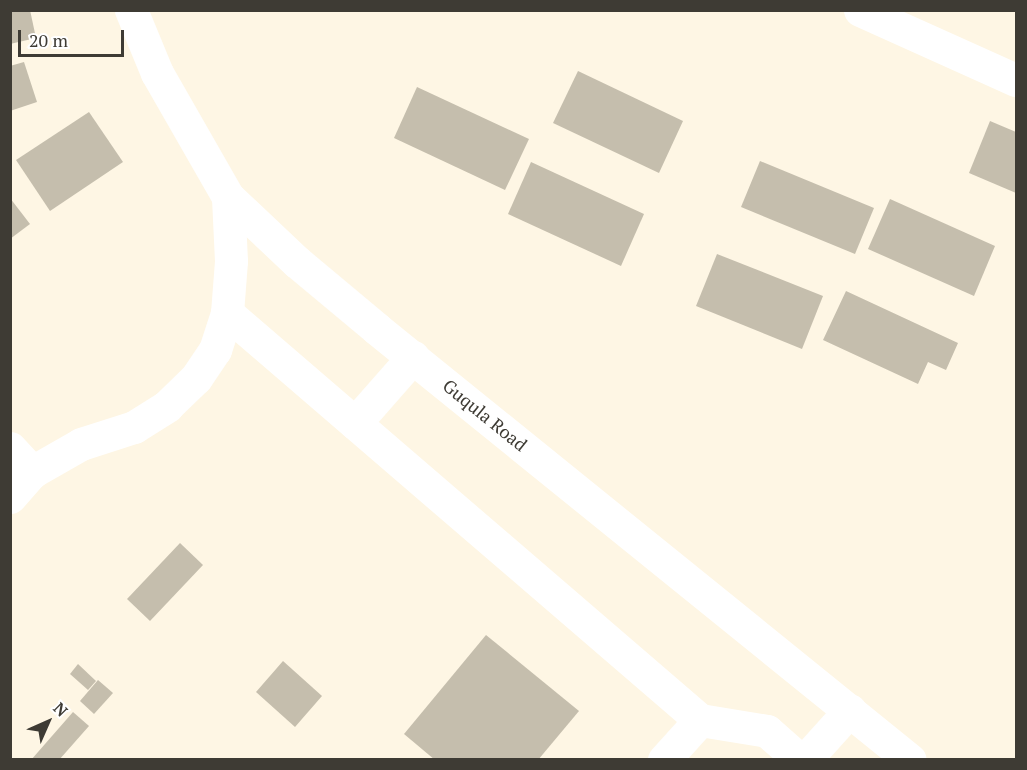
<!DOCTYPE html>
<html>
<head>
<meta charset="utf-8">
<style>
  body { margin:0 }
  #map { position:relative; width:1027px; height:770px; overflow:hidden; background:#fef6e4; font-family:"PT Serif",serif }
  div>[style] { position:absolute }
  .building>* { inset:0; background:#c5bead }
  .minor>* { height:33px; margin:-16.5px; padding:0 16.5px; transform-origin:16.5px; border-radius:16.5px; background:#fff }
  span { translate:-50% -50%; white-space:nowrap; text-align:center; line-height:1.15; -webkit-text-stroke:4.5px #fff; paint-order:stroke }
  .street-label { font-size:18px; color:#3e3b34 }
  .frame { position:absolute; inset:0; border:12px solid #3e3b34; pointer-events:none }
  .north { position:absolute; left:18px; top:692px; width:60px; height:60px; -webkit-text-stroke:4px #fff; paint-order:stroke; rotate:45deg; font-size:16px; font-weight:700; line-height:24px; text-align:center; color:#3e3b34 }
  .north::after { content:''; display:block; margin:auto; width:21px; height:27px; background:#3e3b34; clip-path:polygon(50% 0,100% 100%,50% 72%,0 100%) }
  .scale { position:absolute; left:18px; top:30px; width:106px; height:27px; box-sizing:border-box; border:3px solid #3e3b34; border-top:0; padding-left:8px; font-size:18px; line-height:21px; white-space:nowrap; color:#3e3b34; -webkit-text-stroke:4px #fff; paint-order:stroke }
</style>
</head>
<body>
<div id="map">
  <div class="building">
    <div style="clip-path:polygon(10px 10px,30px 10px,36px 38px,10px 44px)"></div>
    <div style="clip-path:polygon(24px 62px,37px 102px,10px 111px,10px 66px)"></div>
    <div style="clip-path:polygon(578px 71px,683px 121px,659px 173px,553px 123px)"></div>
    <div style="clip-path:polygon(417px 87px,529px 139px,505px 190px,394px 138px)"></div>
    <div style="clip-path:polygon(89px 112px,123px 162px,50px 211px,16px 160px)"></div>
    <div style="clip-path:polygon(990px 121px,1016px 132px,1016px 193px,969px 173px)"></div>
    <div style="clip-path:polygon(760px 161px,874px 208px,855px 254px,741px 207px)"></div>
    <div style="clip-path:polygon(531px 162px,644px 214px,621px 266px,508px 214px)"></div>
    <div style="clip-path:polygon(10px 198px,30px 224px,10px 239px)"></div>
    <div style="clip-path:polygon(890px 199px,995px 246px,974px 296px,868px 249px)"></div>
    <div style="clip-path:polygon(717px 254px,823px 296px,802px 349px,696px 306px)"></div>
    <div style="clip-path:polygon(846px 291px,958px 343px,946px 370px,928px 362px,918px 384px,823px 340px)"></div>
    <div style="clip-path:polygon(180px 543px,203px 565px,150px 621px,127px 599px)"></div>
    <div style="clip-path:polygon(486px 635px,579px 711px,538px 760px,435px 760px,404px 734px)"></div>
    <div style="clip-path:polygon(283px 661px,322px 696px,295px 727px,256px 692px)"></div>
    <div style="clip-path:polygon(78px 664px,96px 681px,88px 690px,70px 674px)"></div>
    <div style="clip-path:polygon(98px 680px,113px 693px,94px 714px,80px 701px)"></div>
    <div style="clip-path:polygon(73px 712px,89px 726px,59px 760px,31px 760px)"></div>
  </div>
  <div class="minor">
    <div style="left:131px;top:10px;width:68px;rotate:67.6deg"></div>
    <div style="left:157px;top:73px;width:143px;rotate:60.2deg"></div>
    <div style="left:228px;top:197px;width:95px;rotate:43.3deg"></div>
    <div style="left:297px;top:262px;width:104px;rotate:39.9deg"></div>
    <div style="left:377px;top:329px;width:685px;rotate:38.96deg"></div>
    <div style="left:860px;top:10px;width:171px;rotate:24.2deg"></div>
    <div style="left:227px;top:313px;width:624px;rotate:40.71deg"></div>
    <div style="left:700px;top:720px;width:54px;rotate:132deg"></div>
    <div style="left:355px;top:423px;width:88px;rotate:-48.7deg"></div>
    <div style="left:10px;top:448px;width:33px;rotate:47deg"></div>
    <div style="left:10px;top:497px;width:33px;rotate:-49deg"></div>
    <div style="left:32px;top:472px;width:56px;rotate:-29.7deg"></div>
    <div style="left:81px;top:444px;width:56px;rotate:-17.8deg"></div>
    <div style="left:134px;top:427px;width:39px;rotate:-32deg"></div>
    <div style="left:167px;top:406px;width:40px;rotate:-44deg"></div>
    <div style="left:196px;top:378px;width:34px;rotate:-56deg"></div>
    <div style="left:215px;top:350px;width:39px;rotate:-72deg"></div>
    <div style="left:227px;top:313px;width:52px;rotate:-85.6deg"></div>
    <div style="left:231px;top:261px;width:64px;rotate:-92.7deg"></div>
    <div style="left:700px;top:720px;width:68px;rotate:9.3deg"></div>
    <div style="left:767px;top:731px;width:44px;rotate:41.3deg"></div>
    <div style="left:805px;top:760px;width:67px;rotate:-48deg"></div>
  </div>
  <div class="street-label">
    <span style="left:485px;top:415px;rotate:39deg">Guqula Road</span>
  </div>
  <div class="frame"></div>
  <div class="north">N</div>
  <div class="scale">20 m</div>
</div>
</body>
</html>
